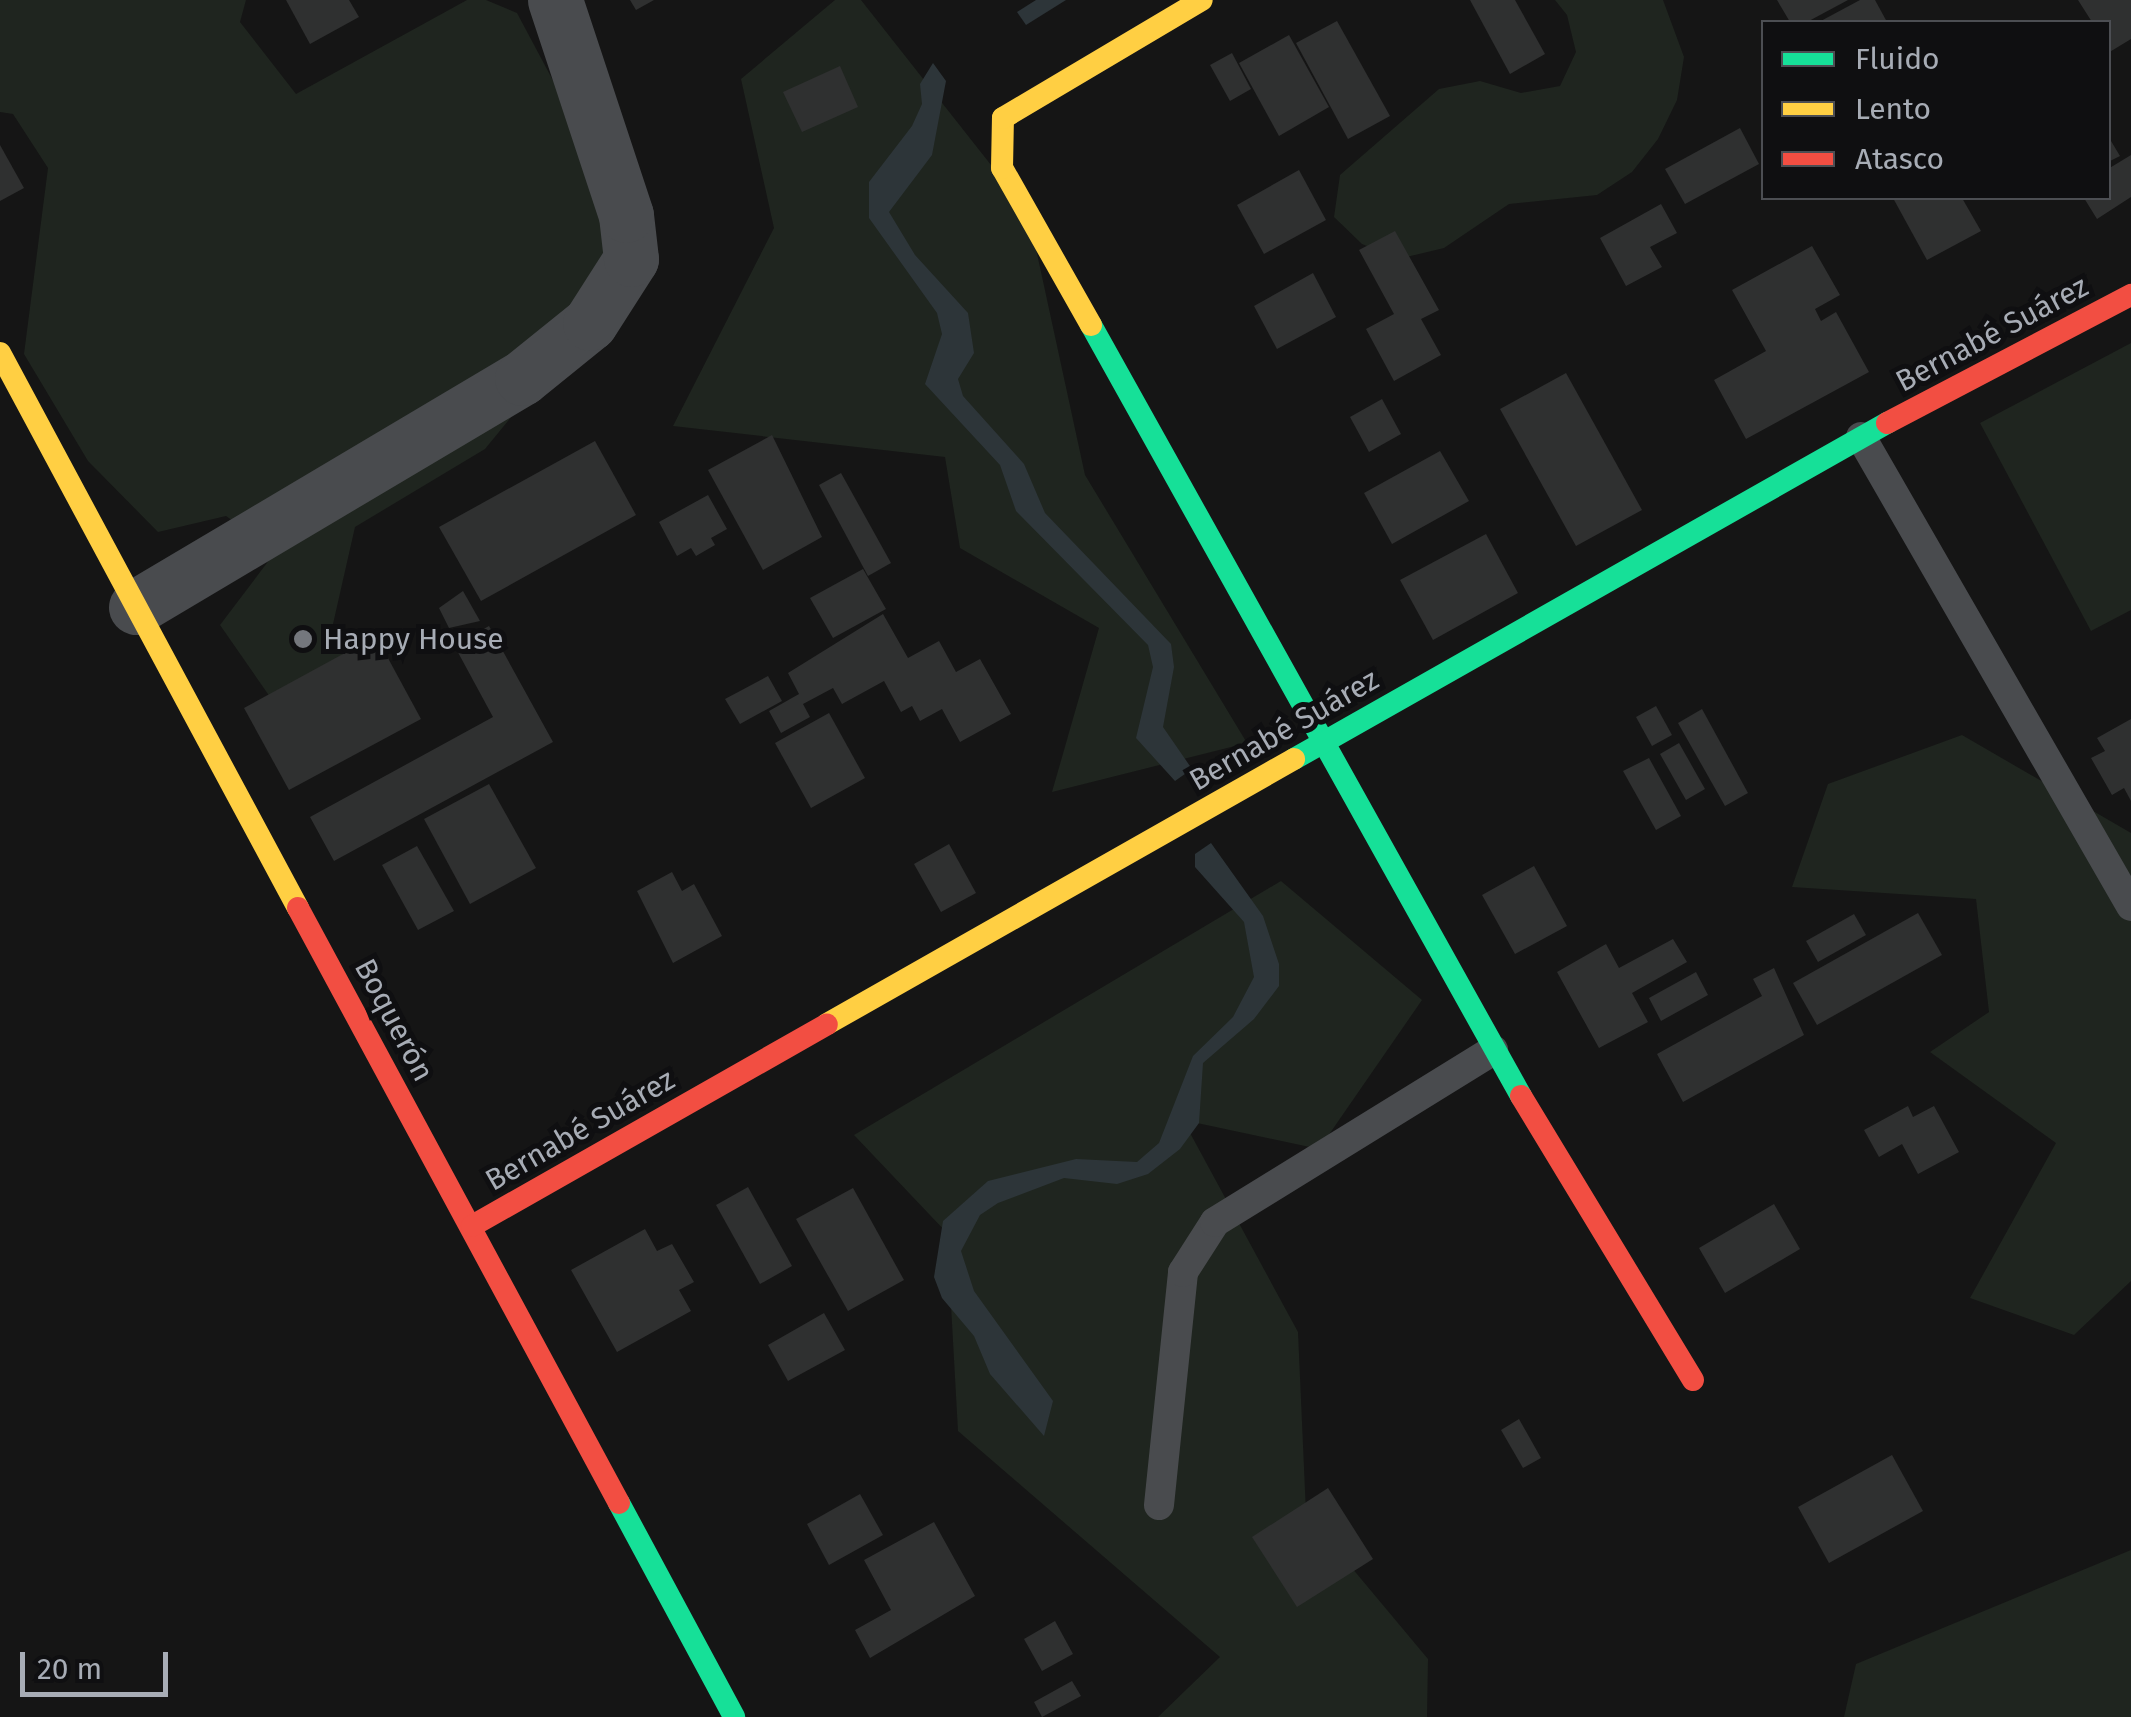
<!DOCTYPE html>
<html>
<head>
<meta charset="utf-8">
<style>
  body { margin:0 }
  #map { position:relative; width:2131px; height:1717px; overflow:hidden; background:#151515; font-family:"Fira Sans",sans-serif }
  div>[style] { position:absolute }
  .green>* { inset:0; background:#1f251f }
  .water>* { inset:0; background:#2d3539 }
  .building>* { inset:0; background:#2f3030 }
  .lane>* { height:30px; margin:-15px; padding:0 15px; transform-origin:15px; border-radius:15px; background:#494b4e }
  .street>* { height:55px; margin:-27.5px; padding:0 27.5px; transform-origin:27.5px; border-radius:27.5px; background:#494b4e }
  .fast>* { height:22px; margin:-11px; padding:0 11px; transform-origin:11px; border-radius:11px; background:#16e098 }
  .slow>* { height:22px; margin:-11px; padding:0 11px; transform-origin:11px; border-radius:11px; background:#ffcf43 }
  .jam>* { height:22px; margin:-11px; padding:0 11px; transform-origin:11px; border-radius:11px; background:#f24e42 }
  .dots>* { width:28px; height:28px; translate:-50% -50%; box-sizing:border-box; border:5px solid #0f0f11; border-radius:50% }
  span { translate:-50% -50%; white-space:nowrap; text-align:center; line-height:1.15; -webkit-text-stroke:10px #0f0f11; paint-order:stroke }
  .street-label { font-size:30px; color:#a7acb5 }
  .poi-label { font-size:30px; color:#a7acb5 }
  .left { translate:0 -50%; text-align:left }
  .legend { position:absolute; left:1761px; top:20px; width:350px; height:180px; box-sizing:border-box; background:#0f0f11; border:2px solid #4c4e53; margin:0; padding:12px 18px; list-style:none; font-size:30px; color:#a7acb5 }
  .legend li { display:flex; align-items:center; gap:20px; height:50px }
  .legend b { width:50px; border:2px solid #4c4e53 }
  .scale { position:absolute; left:20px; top:1652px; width:148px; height:45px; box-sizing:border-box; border:5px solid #a7acb5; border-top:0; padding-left:12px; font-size:30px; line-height:35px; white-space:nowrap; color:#a7acb5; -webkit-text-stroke:8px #0f0f11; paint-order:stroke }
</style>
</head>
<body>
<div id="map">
  <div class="green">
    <div style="clip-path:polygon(0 0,246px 0,240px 22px,296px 94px,467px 0,486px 0,517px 13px,645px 253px,485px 449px,355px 527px,333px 624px,359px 710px,293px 730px,220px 625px,276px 551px,226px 516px,158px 532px,88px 461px,24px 354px,48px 168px,13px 114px,0 112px)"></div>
    <div style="clip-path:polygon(835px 0,861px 0,1028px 212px,1085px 475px,1247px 743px,1052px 792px,1099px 628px,960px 548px,945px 457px,673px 426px,774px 228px,741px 79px)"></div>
    <div style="clip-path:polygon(1555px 0,1663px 0,1684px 57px,1677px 100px,1658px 139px,1632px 172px,1597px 195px,1509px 204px,1444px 248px,1398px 259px,1362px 244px,1334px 217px,1340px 175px,1439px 89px,1480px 81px,1521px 93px,1560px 86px,1576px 52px,1567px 15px)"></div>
    <div style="clip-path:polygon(2131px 343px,2131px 610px,2091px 631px,1980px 423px)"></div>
    <div style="clip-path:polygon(1962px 735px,2131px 833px,2131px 1281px,2074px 1335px,1970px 1298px,2056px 1143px,1930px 1052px,1989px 1012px,1976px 899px,1792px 887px,1828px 784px)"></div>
    <div style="clip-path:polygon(1281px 881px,1422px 1000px,1319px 1149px,1183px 1120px,1298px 1332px,1306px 1513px,1428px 1659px,1427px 1717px,1158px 1717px,1220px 1657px,958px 1431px,947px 1233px,854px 1135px)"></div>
    <div style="clip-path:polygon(2131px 1550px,2131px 1717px,1844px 1717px,1856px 1664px)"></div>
  </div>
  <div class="water">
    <div style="clip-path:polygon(1036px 0,1066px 0,1026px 25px,1017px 12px)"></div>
    <div style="clip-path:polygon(933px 63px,946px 81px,932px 155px,889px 212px,915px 255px,968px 313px,974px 353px,958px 379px,963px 396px,1024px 464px,1045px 513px,1171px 644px,1174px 667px,1163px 727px,1192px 769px,1175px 781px,1136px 738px,1153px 667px,1148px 645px,1016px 511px,1000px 465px,925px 384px,942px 334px,937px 313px,869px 218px,869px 182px,912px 126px,922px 104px,920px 84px)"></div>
    <div style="clip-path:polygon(1211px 843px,1263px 916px,1279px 964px,1279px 986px,1254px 1019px,1203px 1063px,1199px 1123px,1180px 1149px,1148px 1174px,1117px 1184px,1064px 1178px,998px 1203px,980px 1215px,961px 1251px,974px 1291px,1053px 1401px,1044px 1436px,990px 1374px,974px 1336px,942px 1298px,934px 1277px,943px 1221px,988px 1181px,1076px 1159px,1137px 1162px,1159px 1143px,1193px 1056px,1233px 1017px,1254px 977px,1244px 922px,1195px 867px,1195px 854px)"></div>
  </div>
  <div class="building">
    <div style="clip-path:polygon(286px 0,349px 0,359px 17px,310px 44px)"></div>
    <div style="clip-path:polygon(630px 0,654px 0,636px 10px)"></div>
    <div style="clip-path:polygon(1470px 0,1515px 0,1545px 54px,1510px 74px)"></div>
    <div style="clip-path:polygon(1777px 0,1848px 0,1807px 22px,1790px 22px)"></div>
    <div style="clip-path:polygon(1860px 0,1875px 0,1887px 22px,1819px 22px)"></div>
    <div style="clip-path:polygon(2078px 0,2131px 0,2131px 39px,2108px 53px,2108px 22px,2092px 22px)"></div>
    <div style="clip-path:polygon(1337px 21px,1390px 116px,1348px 139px,1296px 43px)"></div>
    <div style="clip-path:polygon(1289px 35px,1329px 107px,1279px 136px,1239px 63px)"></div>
    <div style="clip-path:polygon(1232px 53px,1251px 89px,1230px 101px,1210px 65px)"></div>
    <div style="clip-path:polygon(840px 66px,858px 107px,802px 132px,783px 92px)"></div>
    <div style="clip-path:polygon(1740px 128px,1759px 164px,1685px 204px,1665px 169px)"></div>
    <div style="clip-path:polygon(2108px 136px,2120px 156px,2108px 162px)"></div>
    <div style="clip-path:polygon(0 145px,24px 188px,0 201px)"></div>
    <div style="clip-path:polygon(2131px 155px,2131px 197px,2097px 219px,2084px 198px,2108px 198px,2108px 169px)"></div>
    <div style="clip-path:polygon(1299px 170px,1326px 220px,1264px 254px,1237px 205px)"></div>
    <div style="clip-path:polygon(1893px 198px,1962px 198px,1981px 231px,1927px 260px)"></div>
    <div style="clip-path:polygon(1661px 204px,1677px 233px,1650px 247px,1662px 267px,1626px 286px,1600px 238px)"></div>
    <div style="clip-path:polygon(1395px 231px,1439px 310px,1421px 319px,1441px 355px,1394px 381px,1366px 329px,1394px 314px,1359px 250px)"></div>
    <div style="clip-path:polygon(1812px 246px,1840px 295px,1815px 309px,1821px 321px,1836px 312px,1869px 372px,1746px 439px,1714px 380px,1766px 351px,1732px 290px)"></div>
    <div style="clip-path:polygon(1313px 273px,1336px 317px,1277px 349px,1254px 306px)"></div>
    <div style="clip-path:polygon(1566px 373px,1642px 510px,1576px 546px,1500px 409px)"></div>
    <div style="clip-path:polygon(1382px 399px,1401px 434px,1369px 452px,1350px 417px)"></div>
    <div style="clip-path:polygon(772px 435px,822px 537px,763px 570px,708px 470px)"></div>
    <div style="clip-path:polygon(595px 441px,636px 515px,481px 601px,439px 527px)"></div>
    <div style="clip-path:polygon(1440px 451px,1469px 501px,1392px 544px,1364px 493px)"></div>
    <div style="clip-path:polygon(841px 473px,891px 563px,868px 576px,819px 485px)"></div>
    <div style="clip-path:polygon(708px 495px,727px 529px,711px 538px,715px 545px,696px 556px,691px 548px,677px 556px,659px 522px)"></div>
    <div style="clip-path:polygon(1486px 534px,1518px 593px,1433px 640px,1400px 580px)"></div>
    <div style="clip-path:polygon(863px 569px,886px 609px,833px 638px,810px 598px)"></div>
    <div style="clip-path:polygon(463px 591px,480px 621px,449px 628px,439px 608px)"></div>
    <div style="clip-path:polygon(883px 614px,908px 658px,939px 641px,956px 672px,980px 659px,1011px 714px,960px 742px,942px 709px,920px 721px,912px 706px,901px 712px,884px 681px,842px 704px,833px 688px,803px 704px,810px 717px,781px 733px,769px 711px,799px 694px,788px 673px)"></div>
    <div style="clip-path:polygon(489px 626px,553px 742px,334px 861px,310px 817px,493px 717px,454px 645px)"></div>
    <div style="clip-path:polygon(376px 636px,421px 719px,289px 790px,244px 708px)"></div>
    <div style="clip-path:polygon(768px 676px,782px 701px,740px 724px,725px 699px)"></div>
    <div style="clip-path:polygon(1656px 706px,1672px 735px,1652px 746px,1636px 717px)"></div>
    <div style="clip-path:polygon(1702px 709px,1748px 793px,1725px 806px,1678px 723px)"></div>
    <div style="clip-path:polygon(829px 713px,865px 778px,811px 808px,775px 743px)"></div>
    <div style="clip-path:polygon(2131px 719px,2131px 801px,2124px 788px,2112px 795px,2091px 758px,2105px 751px,2097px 738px)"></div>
    <div style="clip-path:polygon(1679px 743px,1705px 789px,1686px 800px,1660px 754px)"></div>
    <div style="clip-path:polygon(1649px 758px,1681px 816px,1656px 830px,1623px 771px)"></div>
    <div style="clip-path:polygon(489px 784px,536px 868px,470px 904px,424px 819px)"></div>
    <div style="clip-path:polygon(949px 844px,976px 893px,941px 912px,914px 864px)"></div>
    <div style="clip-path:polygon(417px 846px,454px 911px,418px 930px,382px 865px)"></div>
    <div style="clip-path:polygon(1534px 866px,1567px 926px,1515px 954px,1482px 895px)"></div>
    <div style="clip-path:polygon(672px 872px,682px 891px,694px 884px,722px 936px,673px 963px,637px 891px)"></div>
    <div style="clip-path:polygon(1918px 913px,1942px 955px,1817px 1025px,1793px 983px)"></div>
    <div style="clip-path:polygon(1854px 914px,1866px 935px,1818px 962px,1806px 941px)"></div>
    <div style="clip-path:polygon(1673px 939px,1687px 962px,1632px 993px,1648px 1022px,1599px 1048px,1557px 972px,1606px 944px,1619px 968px)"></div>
    <div style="clip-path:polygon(1774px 968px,1804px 1035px,1683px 1102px,1657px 1054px,1762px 996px,1753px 979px)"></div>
    <div style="clip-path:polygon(1696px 972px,1708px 995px,1661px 1021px,1649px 998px)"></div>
    <div style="clip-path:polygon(1908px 1106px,1913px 1117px,1934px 1106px,1959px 1152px,1918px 1174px,1902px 1144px,1879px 1157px,1864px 1130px)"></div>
    <div style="clip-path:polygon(748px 1187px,792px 1266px,760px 1284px,716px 1205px)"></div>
    <div style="clip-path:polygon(853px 1188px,904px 1280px,848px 1311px,796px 1219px)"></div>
    <div style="clip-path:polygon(1774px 1204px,1800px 1249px,1725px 1293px,1699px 1248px)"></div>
    <div style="clip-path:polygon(645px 1229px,657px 1251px,672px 1244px,694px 1282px,679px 1290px,691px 1311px,617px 1352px,571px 1270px)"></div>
    <div style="clip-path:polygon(824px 1313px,845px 1350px,788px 1381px,768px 1345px)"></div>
    <div style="clip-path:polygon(1519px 1419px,1541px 1458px,1523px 1468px,1501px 1430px)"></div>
    <div style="clip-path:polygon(1892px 1455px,1923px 1511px,1829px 1563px,1798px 1507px)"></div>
    <div style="clip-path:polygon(1328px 1488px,1373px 1559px,1297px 1607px,1252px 1537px)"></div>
    <div style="clip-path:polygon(860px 1494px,883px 1535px,829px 1565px,807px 1524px)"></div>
    <div style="clip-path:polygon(934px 1522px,975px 1596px,870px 1658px,855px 1630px,891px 1610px,864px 1560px)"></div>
    <div style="clip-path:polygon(1055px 1621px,1073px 1654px,1042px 1671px,1024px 1639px)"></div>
    <div style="clip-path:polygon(1072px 1681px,1081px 1696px,1042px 1717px,1034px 1702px)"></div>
  </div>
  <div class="lane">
    <div style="left:1861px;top:437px;width:541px;rotate:60.07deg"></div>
    <div style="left:1159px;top:1505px;width:234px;rotate:-84.1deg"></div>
    <div style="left:1183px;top:1272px;width:59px;rotate:-57.4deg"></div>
    <div style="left:1215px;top:1222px;width:327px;rotate:-31.7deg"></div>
  </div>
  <div class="street">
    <div style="left:136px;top:607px;width:449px;rotate:-30.7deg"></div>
    <div style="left:522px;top:378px;width:87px;rotate:-39deg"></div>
    <div style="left:590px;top:323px;width:76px;rotate:-57.4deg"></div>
    <div style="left:631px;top:259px;width:44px;rotate:-96.5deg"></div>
    <div style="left:626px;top:215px;width:226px;rotate:-108.3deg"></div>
  </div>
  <div class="fast">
    <div style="left:1091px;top:325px;width:883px;rotate:60.85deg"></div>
    <div style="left:1294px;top:759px;width:682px;rotate:-29.54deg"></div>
    <div style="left:619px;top:1503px;width:243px;rotate:61.7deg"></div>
  </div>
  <div class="slow">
    <div style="left:1091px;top:325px;width:180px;rotate:-119.5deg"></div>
    <div style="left:1002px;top:168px;width:50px;rotate:-88.9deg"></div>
    <div style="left:1003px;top:118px;width:231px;rotate:-30.7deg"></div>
    <div style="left:0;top:353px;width:630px;rotate:61.77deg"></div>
    <div style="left:827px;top:1024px;width:537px;rotate:-29.57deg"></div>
  </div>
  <div class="jam">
    <div style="left:1887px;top:423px;width:276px;rotate:-27.7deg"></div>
    <div style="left:298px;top:908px;width:676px;rotate:61.65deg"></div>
    <div style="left:1521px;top:1096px;width:332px;rotate:58.8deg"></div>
    <div style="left:472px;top:1226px;width:408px;rotate:-29.6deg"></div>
  </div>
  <div class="dots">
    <div style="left:303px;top:639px;background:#74777d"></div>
  </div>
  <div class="street-label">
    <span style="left:1992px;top:334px;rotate:-28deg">Bernabé Suárez</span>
    <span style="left:1284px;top:730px;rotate:-30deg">Bernabé Suárez</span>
    <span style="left:394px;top:1020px;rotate:62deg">Boquerón</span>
    <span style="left:580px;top:1130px;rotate:-30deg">Bernabé Suárez</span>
  </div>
  <div class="poi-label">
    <span class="left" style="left:323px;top:639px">Happy House</span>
  </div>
  <ul class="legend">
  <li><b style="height:12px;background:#16e098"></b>Fluido</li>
  <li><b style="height:12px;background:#ffcf43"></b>Lento</li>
  <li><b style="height:12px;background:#f24e42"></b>Atasco</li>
  </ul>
  <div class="scale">20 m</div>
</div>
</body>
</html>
